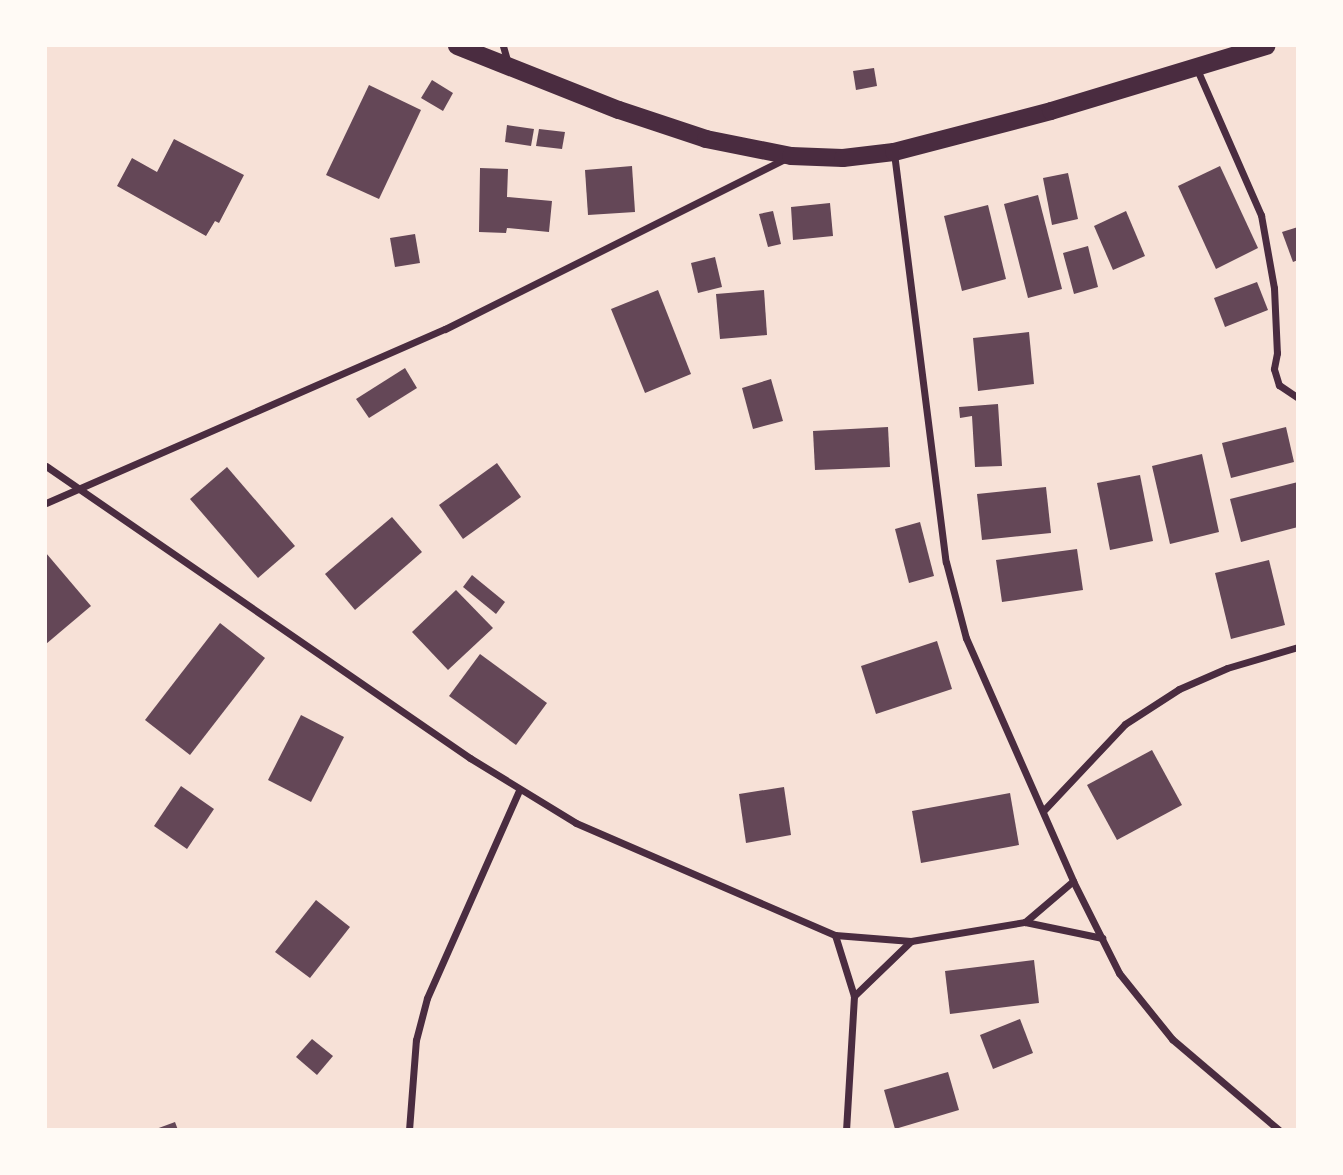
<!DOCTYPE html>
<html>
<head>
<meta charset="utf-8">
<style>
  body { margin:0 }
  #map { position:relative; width:1343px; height:1175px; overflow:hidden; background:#f7e1d7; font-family:Karla,sans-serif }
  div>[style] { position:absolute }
  .building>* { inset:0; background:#644757 }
  .minor>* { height:7px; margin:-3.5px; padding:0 3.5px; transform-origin:3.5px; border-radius:3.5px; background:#4a2c40 }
  .primary>* { height:18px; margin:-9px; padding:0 9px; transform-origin:9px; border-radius:9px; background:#4a2c40 }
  span { translate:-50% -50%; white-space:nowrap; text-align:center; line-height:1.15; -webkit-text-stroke:6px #fffaf5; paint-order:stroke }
  .frame { position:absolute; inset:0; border:47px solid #fffaf5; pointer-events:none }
</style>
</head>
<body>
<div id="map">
  <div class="building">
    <div style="clip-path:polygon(874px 68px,877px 86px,856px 90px,853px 71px)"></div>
    <div style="clip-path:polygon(432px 80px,453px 93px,443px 111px,421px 98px)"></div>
    <div style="clip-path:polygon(369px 85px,421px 110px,379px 199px,326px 175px)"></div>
    <div style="clip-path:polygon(507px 125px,534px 129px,531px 146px,505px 142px)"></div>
    <div style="clip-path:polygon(539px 129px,565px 132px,562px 149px,536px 146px)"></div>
    <div style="clip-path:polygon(174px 139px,244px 175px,219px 223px,215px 221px,206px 236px,117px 186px,132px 158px,157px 172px)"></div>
    <div style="clip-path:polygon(632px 166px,635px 212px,588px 215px,585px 170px)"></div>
    <div style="clip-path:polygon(1220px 166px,1258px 248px,1216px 269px,1178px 186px)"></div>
    <div style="clip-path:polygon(480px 168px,508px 169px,507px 197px,552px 201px,549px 232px,507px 228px,506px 233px,479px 232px)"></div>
    <div style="clip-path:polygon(1068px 173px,1078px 219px,1052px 225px,1043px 178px)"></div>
    <div style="clip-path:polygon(1038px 195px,1062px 289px,1028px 298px,1004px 204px)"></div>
    <div style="clip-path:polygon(830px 203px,833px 236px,793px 240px,791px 207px)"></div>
    <div style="clip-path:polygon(988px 205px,1006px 279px,962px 291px,944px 216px)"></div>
    <div style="clip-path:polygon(773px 211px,781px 244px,768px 247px,759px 214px)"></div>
    <div style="clip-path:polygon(1126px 211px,1145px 256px,1113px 270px,1094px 226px)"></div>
    <div style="clip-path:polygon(1298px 227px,1298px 260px,1293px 262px,1282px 232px)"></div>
    <div style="clip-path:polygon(415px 234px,420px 263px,395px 267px,390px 238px)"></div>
    <div style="clip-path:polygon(1088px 246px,1098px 287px,1074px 294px,1063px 253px)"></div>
    <div style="clip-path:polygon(715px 257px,722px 287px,698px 293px,691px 263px)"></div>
    <div style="clip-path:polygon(1257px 282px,1268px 310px,1225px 327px,1214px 298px)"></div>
    <div style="clip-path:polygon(658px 290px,691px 374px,645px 393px,611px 309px)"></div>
    <div style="clip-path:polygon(764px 290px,767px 335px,720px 339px,716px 294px)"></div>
    <div style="clip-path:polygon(1029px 332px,1034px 384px,978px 391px,973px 338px)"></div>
    <div style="clip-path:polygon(405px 368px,417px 388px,369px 418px,356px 399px)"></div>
    <div style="clip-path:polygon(771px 379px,783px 421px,753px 429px,742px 388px)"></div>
    <div style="clip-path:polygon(998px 404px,1002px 466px,975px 467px,972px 416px,960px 418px,959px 407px)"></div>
    <div style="clip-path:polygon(888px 427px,890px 467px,815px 470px,813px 431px)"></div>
    <div style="clip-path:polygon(1286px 427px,1294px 462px,1231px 478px,1222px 443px)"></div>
    <div style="clip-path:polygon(1202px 454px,1219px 532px,1170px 544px,1152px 466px)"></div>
    <div style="clip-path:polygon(497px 463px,521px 497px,463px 539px,439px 505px)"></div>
    <div style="clip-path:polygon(227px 467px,295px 546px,258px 578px,190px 499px)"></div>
    <div style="clip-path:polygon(1140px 475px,1153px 541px,1110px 550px,1097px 483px)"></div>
    <div style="clip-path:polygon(1298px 482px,1298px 527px,1241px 542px,1230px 499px)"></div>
    <div style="clip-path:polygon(1046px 487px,1051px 533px,982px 540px,977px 494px)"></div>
    <div style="clip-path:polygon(392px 517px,422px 552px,355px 610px,325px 574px)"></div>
    <div style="clip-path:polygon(920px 522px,934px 576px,909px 583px,895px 529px)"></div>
    <div style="clip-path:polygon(1077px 549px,1083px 590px,1002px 602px,996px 560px)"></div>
    <div style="clip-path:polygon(46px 553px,91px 606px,46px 644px)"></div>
    <div style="clip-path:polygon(1269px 560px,1285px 625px,1231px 639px,1215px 573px)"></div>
    <div style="clip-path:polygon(472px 575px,505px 602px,496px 614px,463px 587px)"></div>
    <div style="clip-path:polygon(456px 590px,493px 628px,448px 670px,412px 632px)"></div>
    <div style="clip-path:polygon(220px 623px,265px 658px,190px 755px,145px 720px)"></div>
    <div style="clip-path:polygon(937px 641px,952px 689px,876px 714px,861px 666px)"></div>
    <div style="clip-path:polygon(480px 654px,547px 703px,516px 745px,449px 696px)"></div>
    <div style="clip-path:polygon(301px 715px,344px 737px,311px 802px,268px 780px)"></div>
    <div style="clip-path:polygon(1152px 750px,1182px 805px,1117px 840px,1087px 785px)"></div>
    <div style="clip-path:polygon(181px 786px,214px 809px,187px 849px,154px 826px)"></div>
    <div style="clip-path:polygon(784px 787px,791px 835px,746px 843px,739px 794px)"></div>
    <div style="clip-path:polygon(1010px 793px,1019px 845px,921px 863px,912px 811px)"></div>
    <div style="clip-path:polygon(316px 900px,350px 927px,310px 978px,275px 952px)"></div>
    <div style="clip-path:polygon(1034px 960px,1039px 1003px,950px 1014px,945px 971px)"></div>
    <div style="clip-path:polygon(1020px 1019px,1033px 1053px,993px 1069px,980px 1035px)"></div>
    <div style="clip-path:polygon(312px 1039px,333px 1056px,317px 1075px,296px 1057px)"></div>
    <div style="clip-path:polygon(948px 1072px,959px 1110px,895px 1129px,884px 1090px)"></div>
    <div style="clip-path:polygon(175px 1122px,178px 1130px,156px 1130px,156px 1129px)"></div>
  </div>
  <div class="minor">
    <div style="left:503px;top:46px;width:19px;rotate:74deg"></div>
    <div style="left:1196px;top:67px;width:162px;rotate:66.3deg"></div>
    <div style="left:1261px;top:215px;width:74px;rotate:79.9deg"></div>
    <div style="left:1274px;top:288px;width:65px;rotate:87.4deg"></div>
    <div style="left:1277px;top:353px;width:16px;rotate:101deg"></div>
    <div style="left:1274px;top:369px;width:17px;rotate:73deg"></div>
    <div style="left:1279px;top:385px;width:23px;rotate:34deg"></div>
    <div style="left:894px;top:153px;width:412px;rotate:82.8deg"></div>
    <div style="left:946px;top:562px;width:79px;rotate:75.3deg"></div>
    <div style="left:966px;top:638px;width:266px;rotate:66.2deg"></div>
    <div style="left:1073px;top:881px;width:103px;rotate:63.4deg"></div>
    <div style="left:1119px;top:973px;width:85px;rotate:51.2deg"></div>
    <div style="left:1172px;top:1039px;width:140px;rotate:40.4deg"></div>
    <div style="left:46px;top:466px;width:515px;rotate:34.55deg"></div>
    <div style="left:470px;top:758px;width:124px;rotate:31.5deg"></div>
    <div style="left:576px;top:823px;width:282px;rotate:23.4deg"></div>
    <div style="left:835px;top:935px;width:76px;rotate:4.5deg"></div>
    <div style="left:911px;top:941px;width:116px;rotate:-9.5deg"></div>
    <div style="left:1025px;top:922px;width:79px;rotate:11.7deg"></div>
    <div style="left:46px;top:503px;width:435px;rotate:-23.6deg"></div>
    <div style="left:445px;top:329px;width:379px;rotate:-26.6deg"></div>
    <div style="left:1044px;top:810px;width:118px;rotate:-46.7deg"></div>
    <div style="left:1125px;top:724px;width:64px;rotate:-32.9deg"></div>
    <div style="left:1179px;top:689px;width:52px;rotate:-23.6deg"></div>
    <div style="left:1227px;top:668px;width:74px;rotate:-16.5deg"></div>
    <div style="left:1025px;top:922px;width:63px;rotate:-40.5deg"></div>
    <div style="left:835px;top:935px;width:64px;rotate:72.7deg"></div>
    <div style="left:854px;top:996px;width:134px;rotate:93.4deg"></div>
    <div style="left:854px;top:996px;width:79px;rotate:-44deg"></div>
    <div style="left:409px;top:1130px;width:90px;rotate:-85.6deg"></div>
    <div style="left:416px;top:1040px;width:43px;rotate:-75.3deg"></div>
    <div style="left:427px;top:998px;width:227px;rotate:-66.1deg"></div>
  </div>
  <div class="primary">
    <div style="left:457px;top:46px;width:174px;rotate:21.6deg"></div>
    <div style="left:619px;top:110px;width:92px;rotate:18.4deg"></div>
    <div style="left:706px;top:139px;width:87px;rotate:11.3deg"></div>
    <div style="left:791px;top:156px;width:52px;rotate:2.2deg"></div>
    <div style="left:843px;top:158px;width:51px;rotate:-6.7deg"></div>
    <div style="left:894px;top:152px;width:162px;rotate:-14.6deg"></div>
    <div style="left:1051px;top:111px;width:225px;rotate:-16.8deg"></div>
  </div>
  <div class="frame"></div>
</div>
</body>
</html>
